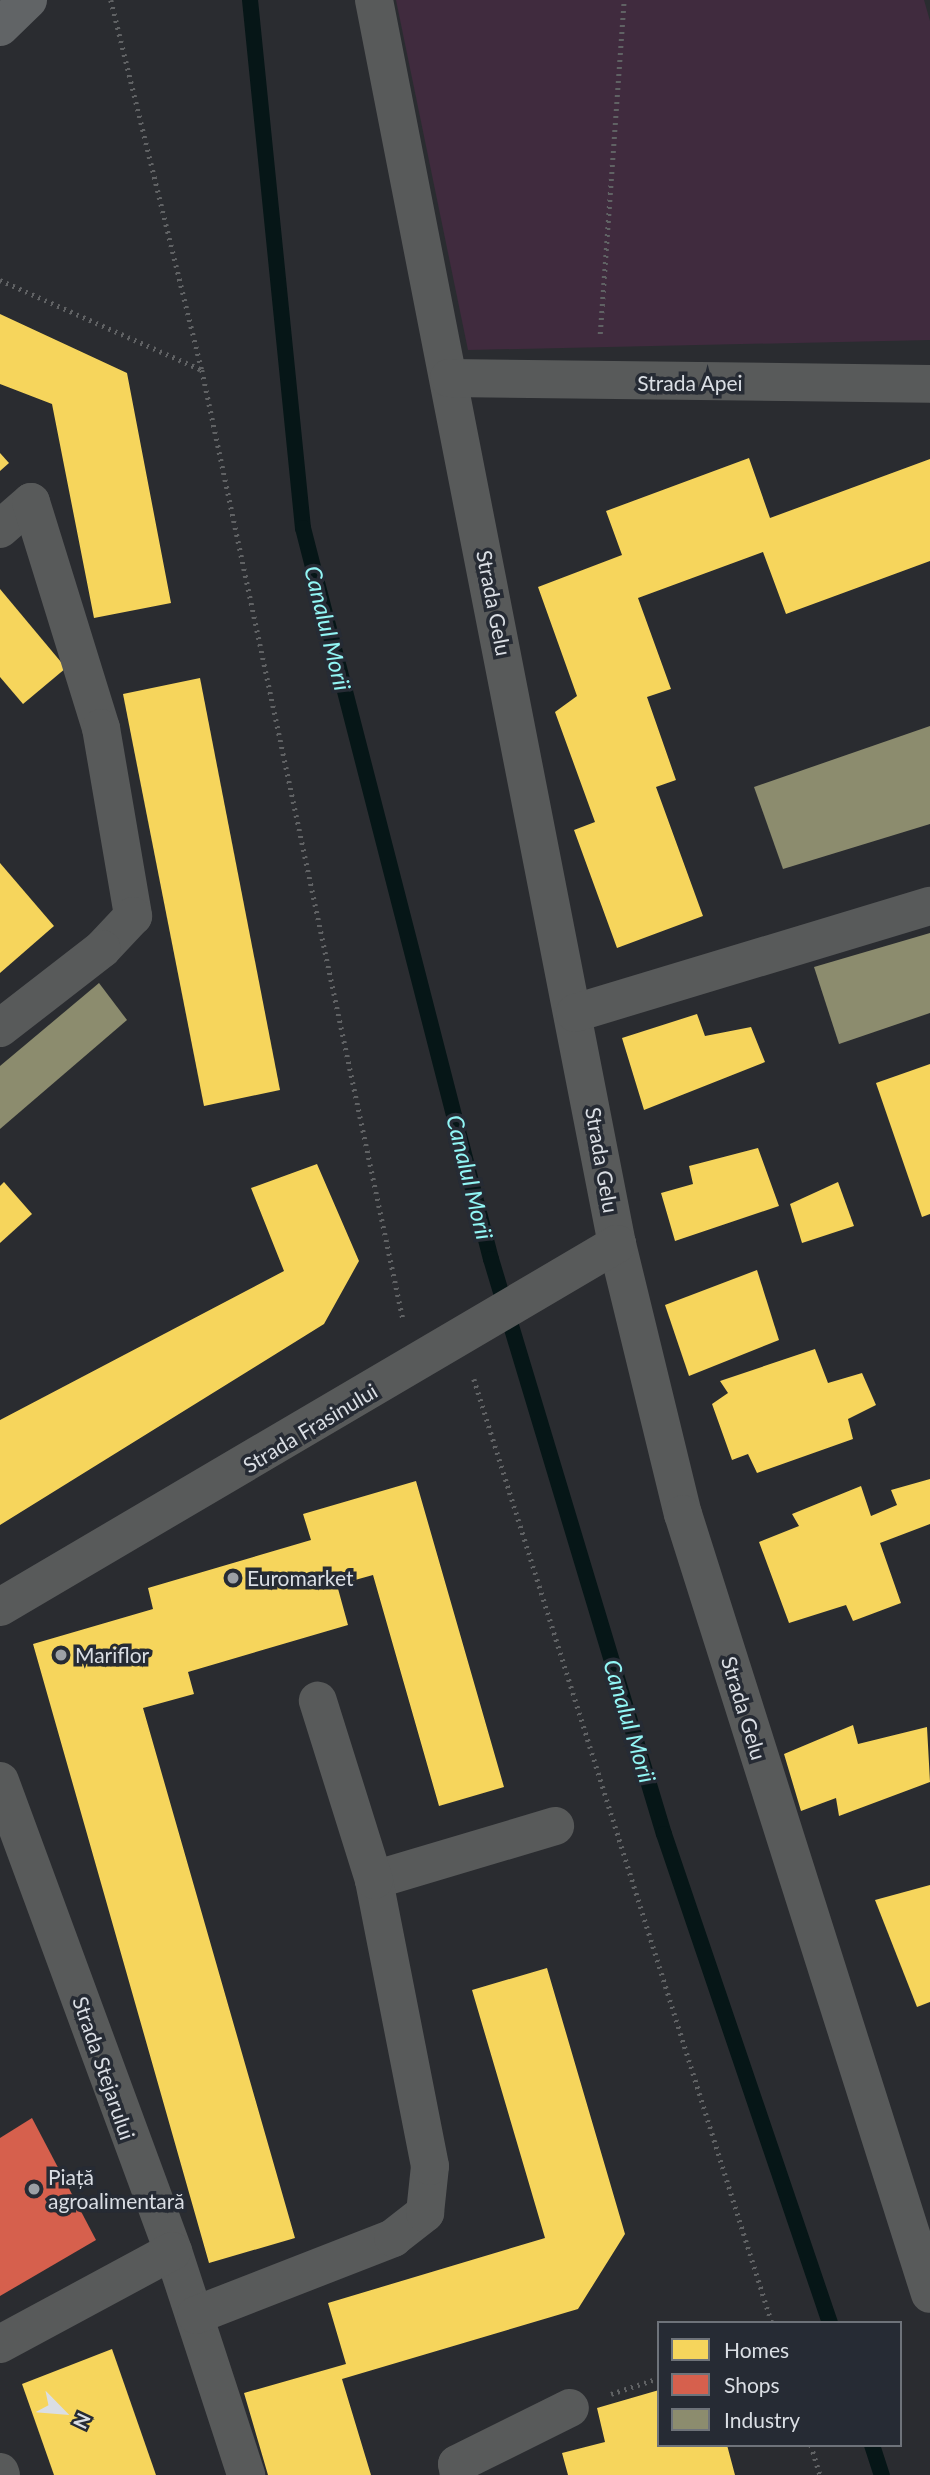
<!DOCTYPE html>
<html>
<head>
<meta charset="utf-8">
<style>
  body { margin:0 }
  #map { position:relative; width:930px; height:2475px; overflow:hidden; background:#2a2c30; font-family:Lato,sans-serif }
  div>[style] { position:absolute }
  .green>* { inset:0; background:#402b3e }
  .homes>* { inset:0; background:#f6d55c }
  .shops>* { inset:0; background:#d6604d }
  .industry>* { inset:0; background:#8c8c6e }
  .stream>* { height:16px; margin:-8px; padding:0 8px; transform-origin:8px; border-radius:8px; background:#061617 }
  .path>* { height:4.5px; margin-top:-2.25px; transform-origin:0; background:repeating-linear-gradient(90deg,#606264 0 2px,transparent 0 7px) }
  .minor>* { height:38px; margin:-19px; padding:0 19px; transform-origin:19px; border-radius:19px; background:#585a5a }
  .secondary>* { height:38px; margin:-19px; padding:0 19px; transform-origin:19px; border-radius:19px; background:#616466 }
  .dots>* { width:19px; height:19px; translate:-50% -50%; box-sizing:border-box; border:4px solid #262b34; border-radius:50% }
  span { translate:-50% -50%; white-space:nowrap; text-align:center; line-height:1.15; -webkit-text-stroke:7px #262b34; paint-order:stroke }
  .street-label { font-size:21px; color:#dadee4 }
  .poi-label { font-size:21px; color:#dadee4 }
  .left { translate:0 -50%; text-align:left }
  .water-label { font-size:23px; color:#92f6f5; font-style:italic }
  .legend { position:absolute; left:657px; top:2321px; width:245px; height:126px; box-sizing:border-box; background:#262b34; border:2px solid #6e737a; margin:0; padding:9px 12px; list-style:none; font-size:21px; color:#dadee4 }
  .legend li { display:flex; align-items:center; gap:14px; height:35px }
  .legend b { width:35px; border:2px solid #6e737a }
  .north { position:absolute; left:28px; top:2377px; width:70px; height:70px; -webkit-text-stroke:5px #262b34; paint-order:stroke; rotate:115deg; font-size:19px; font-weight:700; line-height:28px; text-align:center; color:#dadee4 }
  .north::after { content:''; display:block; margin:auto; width:24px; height:32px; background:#dadee4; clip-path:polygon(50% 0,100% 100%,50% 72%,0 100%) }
</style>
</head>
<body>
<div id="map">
  <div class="green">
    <div style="clip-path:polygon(396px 0,924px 0,930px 21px,930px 340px,468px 350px)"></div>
  </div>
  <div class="homes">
    <div style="clip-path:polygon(0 314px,127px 373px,171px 603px,94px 618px,52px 404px,0 384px)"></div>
    <div style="clip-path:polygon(0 453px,9px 463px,0 471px)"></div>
    <div style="clip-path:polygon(749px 458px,770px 518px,930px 459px,930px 561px,786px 614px,763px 552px,638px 598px,671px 689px,647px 697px,676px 780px,656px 787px,703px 916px,617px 948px,574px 830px,595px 822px,555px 712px,577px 696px,538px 587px,622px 555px,606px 511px)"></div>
    <div style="clip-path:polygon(0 589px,66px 668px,23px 704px,0 677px)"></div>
    <div style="clip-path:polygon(200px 678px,280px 1090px,204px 1106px,123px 694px)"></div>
    <div style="clip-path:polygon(0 863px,54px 926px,0 973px)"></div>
    <div style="clip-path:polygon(697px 1014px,705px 1036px,751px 1027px,765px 1062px,644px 1110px,622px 1038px)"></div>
    <div style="clip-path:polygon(930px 1064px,930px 1214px,922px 1217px,876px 1083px)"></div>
    <div style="clip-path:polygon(758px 1148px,779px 1206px,675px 1241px,661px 1193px,693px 1184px,689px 1166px)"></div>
    <div style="clip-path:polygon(317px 1164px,359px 1261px,324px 1324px,0 1525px,0 1420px,284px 1271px,251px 1188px)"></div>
    <div style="clip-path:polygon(4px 1182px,32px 1214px,0 1243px,0 1186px)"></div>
    <div style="clip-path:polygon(838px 1182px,854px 1226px,802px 1243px,790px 1204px)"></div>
    <div style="clip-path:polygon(757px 1270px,779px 1340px,689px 1376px,665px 1305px)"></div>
    <div style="clip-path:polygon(815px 1349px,828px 1383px,862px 1373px,876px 1405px,848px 1419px,853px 1439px,757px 1473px,748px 1454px,732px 1460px,712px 1404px,728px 1393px,720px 1381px)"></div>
    <div style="clip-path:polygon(930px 1479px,930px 1524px,880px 1543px,901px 1603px,853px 1621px,846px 1605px,789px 1623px,759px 1542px,799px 1526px,792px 1514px,861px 1486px,871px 1516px,897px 1505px,891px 1490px)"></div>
    <div style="clip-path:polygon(416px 1481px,504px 1787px,439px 1806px,373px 1575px,337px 1585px,348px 1625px,188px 1672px,194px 1694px,143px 1708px,295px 2238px,209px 2263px,33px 1644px,153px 1609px,148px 1588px,311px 1540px,303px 1514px)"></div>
    <div style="clip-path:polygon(853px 1725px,858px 1744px,927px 1727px,930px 1782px,839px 1816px,836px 1798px,801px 1811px,784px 1754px)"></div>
    <div style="clip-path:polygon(930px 1885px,930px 2002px,917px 2007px,875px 1900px)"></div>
    <div style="clip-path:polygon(547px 1968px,625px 2234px,578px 2309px,342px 2379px,371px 2475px,268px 2475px,244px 2393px,346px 2364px,328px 2303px,545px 2238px,472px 1990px)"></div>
    <div style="clip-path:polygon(112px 2349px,156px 2475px,54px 2475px,22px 2384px)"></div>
    <div style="clip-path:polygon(659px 2390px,659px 2445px,727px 2445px,735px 2475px,568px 2475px,562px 2453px,605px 2442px,597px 2408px)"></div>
  </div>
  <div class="shops">
    <div style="clip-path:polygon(32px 2118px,96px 2240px,0 2296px,0 2138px)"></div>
  </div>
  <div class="industry">
    <div style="clip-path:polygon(930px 726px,930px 824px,783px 869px,754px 787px)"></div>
    <div style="clip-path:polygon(930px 933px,930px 1013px,839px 1044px,814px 967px)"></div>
    <div style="clip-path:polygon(99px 983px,127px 1020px,0 1129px,0 1066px)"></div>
  </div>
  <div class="stream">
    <div style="left:250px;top:0;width:531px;rotate:84.27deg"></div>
    <div style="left:303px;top:528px;width:755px;rotate:75.58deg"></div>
    <div style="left:491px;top:1259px;width:600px;rotate:73.26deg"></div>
    <div style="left:664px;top:1834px;width:516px;rotate:71.25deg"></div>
    <div style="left:872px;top:2445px;width:32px;rotate:72deg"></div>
  </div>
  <div class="path">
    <div style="left:111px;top:0;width:381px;rotate:76.2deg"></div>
    <div style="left:202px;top:370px;width:970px;rotate:78.04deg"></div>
    <div style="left:0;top:280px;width:221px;rotate:24deg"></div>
    <div style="left:600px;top:334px;width:335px;rotate:-85.9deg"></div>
    <div style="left:474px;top:1379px;width:990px;rotate:72.48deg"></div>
    <div style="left:611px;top:2394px;width:51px;rotate:-18.4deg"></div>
    <div style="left:811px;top:2445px;width:31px;rotate:73deg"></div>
  </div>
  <div class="minor">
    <div style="left:374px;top:0;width:1268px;rotate:78.95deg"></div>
    <div style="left:617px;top:1244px;width:278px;rotate:76.3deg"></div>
    <div style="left:683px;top:1514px;width:818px;rotate:72.43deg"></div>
    <div style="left:449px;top:378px;width:481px;rotate:0.7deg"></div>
    <div style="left:0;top:529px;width:41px;rotate:-41.1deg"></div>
    <div style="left:31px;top:502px;width:237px;rotate:72.8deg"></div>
    <div style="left:101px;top:728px;width:191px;rotate:80.3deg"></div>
    <div style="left:133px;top:916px;width:45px;rotate:133.2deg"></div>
    <div style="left:102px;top:949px;width:129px;rotate:142.2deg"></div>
    <div style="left:575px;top:1013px;width:371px;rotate:-16.8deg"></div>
    <div style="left:0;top:1607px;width:716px;rotate:-30.47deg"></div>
    <div style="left:0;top:1781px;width:501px;rotate:69.79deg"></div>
    <div style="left:173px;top:2251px;width:236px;rotate:71.9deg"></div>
    <div style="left:374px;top:1880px;width:189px;rotate:-16.6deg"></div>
    <div style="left:196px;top:2315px;width:212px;rotate:-21.3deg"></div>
    <div style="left:393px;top:2238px;width:41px;rotate:-38deg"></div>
    <div style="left:425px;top:2213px;width:47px;rotate:-83.9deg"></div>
    <div style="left:430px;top:2166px;width:291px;rotate:-101.1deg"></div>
    <div style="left:374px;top:1880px;width:188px;rotate:-107.4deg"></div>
    <div style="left:0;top:2344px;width:196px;rotate:-28.3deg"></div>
    <div style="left:0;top:2472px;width:3px;rotate:72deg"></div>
    <div style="left:459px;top:2475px;width:11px;rotate:-100deg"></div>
    <div style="left:457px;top:2464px;width:126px;rotate:-26.4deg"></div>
  </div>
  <div class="secondary">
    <div style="left:0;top:27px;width:39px;rotate:-44deg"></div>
  </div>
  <div class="dots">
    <div style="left:233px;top:1578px;background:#9ca0a5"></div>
    <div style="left:61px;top:1655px;background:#9ca0a5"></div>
    <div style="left:34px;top:2189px;background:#9ca0a5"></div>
  </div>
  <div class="street-label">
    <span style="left:690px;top:383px">Strada Apei</span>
    <span style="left:494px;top:603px;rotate:79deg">Strada Gelu</span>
    <span style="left:602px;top:1160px;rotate:80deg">Strada Gelu</span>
    <span style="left:310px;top:1428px;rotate:-31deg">Strada Frasinului</span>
    <span style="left:744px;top:1708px;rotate:73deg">Strada Gelu</span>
    <span style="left:104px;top:2068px;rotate:71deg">Strada Stejarului</span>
  </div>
  <div class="poi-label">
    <span class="left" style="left:247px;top:1578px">Euromarket</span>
    <span class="left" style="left:75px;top:1655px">Mariflor</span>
    <span class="left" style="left:48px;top:2189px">Piață<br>agroalimentară</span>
  </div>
  <div class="water-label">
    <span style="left:328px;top:628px;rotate:76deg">Canalul Morii</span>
    <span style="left:470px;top:1177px;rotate:76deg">Canalul Morii</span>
    <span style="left:630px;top:1721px;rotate:73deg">Canalul Morii</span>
  </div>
  <ul class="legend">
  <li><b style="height:19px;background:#f6d55c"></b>Homes</li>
  <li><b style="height:19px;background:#d6604d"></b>Shops</li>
  <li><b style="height:19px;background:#8c8c6e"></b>Industry</li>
  </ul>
  <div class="north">N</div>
</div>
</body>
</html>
